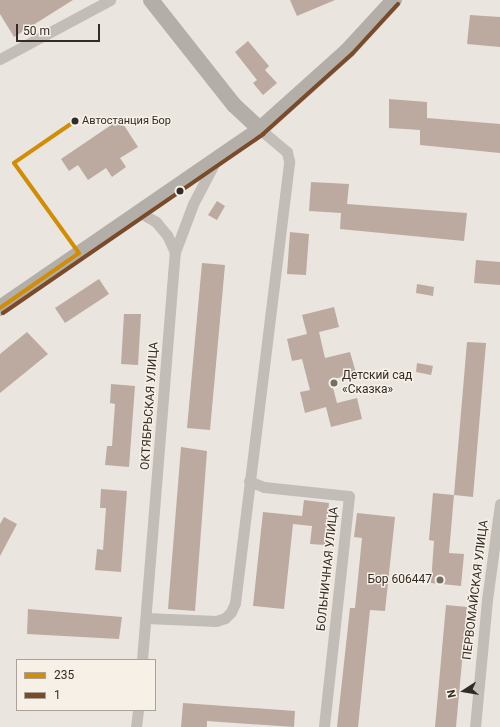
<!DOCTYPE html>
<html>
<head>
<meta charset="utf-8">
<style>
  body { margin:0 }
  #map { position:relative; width:500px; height:727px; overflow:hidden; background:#eae5df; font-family:Roboto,sans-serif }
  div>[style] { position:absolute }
  .building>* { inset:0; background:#bcaaa1 }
  .street>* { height:11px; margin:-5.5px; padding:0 5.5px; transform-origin:5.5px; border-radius:5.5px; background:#c3bdb8 }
  .secondary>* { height:16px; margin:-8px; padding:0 8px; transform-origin:8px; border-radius:8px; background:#b4aea9 }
  .bus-1>* { height:4px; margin:-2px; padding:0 2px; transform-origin:2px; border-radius:2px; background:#d08d08 }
  .bus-2>* { height:4px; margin:-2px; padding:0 2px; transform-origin:2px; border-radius:2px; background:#7a4b2a }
  .dots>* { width:11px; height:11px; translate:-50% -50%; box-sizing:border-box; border:2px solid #f7f0e6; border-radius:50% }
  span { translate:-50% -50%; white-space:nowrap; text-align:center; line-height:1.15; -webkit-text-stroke:3px #f7f0e6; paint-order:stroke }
  .bus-label { font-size:11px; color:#332b27 }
  .left { translate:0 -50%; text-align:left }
  .poi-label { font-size:12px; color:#332b27 }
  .right { translate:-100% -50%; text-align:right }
  .street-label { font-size:12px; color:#332b27 }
  .legend { position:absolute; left:16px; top:659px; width:140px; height:52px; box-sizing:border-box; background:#f7f0e6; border:1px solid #a9a19a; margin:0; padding:5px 7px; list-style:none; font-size:12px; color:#332b27 }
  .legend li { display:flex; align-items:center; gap:8px; height:20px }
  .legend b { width:20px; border:1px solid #a9a19a }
  .north { position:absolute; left:444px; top:671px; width:40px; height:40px; -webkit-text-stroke:3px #f7f0e6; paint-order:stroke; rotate:258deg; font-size:11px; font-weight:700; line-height:16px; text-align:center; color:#332b27 }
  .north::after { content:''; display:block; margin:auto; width:14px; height:18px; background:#332b27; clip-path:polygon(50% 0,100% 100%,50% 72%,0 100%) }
  .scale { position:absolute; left:16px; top:24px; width:84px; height:18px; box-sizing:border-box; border:2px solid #332b27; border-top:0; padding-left:5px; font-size:12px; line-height:14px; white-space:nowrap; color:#332b27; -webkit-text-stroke:3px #f7f0e6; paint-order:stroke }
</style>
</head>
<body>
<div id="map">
  <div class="building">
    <div style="clip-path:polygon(0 0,73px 0,14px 37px,0 14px)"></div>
    <div style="clip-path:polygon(290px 0,335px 0,297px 16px)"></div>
    <div style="clip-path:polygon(470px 15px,500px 17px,500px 47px,467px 44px)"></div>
    <div style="clip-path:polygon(248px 41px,269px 66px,265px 70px,277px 83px,263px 95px,253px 83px,257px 80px,235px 52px)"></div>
    <div style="clip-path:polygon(389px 99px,427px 102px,427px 118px,500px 124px,500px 153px,420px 145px,420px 130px,389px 128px)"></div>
    <div style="clip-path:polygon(120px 119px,138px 147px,120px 158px,126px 167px,112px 177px,106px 168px,88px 180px,78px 165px,69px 171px,61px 159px)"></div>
    <div style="clip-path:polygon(311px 182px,349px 184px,347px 204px,467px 213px,464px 241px,340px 229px,341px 213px,309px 211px)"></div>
    <div style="clip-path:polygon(217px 201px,225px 206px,217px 220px,208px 215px)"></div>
    <div style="clip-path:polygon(290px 232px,309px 234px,306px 275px,287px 274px)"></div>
    <div style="clip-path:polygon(476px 260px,500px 262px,500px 285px,474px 283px)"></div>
    <div style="clip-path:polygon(202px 263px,225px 265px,210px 430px,187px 428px)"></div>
    <div style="clip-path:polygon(99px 279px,109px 294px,65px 323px,55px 308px)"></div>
    <div style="clip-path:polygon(417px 284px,434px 287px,433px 296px,416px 293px)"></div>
    <div style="clip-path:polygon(334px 307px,339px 327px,319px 332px,325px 358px,350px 352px,356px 373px,331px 380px,337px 403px,357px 398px,362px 419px,331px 427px,326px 407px,305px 413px,300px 392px,310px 390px,302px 359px,292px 361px,287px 339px,307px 334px,302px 315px)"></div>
    <div style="clip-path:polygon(124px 314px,141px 314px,138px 365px,121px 364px)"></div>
    <div style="clip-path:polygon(27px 332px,48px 354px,0 393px,0 354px)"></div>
    <div style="clip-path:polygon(467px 342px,486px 343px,473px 497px,454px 495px)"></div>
    <div style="clip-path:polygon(417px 363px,433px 366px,431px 375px,416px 372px)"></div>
    <div style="clip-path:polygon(111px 384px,135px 386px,129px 467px,105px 465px,107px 446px,112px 446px,115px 404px,110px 403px)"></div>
    <div style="clip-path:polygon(181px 447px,207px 451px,195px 611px,168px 609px)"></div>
    <div style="clip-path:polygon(101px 489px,127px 491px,121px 572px,95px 570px,97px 549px,103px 550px,106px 508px,100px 508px)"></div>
    <div style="clip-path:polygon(433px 493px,454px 495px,449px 553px,464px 554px,461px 586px,431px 583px,434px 541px,429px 540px)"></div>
    <div style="clip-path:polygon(304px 500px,329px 503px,325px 545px,310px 544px,312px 526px,293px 524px,284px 609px,253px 606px,263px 512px,302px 516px)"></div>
    <div style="clip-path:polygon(357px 513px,395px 517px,385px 611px,370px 610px,358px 727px,337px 727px,350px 608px,355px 608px,362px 538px,354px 537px)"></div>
    <div style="clip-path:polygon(4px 517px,17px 524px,0 556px,0 524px)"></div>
    <div style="clip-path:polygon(446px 605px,467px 607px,456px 727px,435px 727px)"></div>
    <div style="clip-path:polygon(28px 609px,122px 617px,119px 639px,27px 634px)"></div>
    <div style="clip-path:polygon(183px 703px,295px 711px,294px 727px,207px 721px,207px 727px,181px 727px)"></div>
  </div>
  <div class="street">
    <div style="left:0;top:59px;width:125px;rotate:-28.2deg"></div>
    <div style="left:139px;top:212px;width:20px;rotate:30deg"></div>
    <div style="left:156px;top:222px;width:17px;rotate:50deg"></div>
    <div style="left:167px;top:235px;width:19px;rotate:65deg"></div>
    <div style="left:249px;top:481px;width:16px;rotate:22deg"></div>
    <div style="left:264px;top:487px;width:85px;rotate:6deg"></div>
    <div style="left:349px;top:496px;width:232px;rotate:96.2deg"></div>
    <div style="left:146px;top:618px;width:70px;rotate:2.5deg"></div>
    <div style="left:216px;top:621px;width:9px;rotate:-18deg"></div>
    <div style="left:225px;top:618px;width:8px;rotate:-45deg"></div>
    <div style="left:231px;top:612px;width:10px;rotate:-66deg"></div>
    <div style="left:235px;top:603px;width:445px;rotate:-83deg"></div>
    <div style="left:289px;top:161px;width:9px;rotate:-103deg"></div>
    <div style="left:287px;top:152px;width:35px;rotate:-140deg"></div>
    <div style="left:142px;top:660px;width:409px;rotate:-85.4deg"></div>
    <div style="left:175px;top:252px;width:51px;rotate:-69.4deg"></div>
    <div style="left:193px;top:204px;width:47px;rotate:-62.4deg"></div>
    <div style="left:136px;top:727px;width:17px;rotate:-83deg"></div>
    <div style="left:475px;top:727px;width:128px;rotate:-84.6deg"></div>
    <div style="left:487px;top:600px;width:97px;rotate:-82.3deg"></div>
  </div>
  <div class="secondary">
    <div style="left:151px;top:0;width:134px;rotate:51.7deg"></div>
    <div style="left:234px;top:105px;width:35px;rotate:43deg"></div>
    <div style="left:0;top:308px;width:316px;rotate:-34.5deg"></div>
    <div style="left:260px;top:129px;width:118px;rotate:-41.9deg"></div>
    <div style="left:348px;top:50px;width:68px;rotate:-47.4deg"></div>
  </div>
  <div class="bus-1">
    <div style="left:75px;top:121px;width:74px;rotate:145.5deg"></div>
    <div style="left:14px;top:163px;width:111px;rotate:54.2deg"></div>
    <div style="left:0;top:308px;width:96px;rotate:-34.8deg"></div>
  </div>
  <div class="bus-2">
    <div style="left:3px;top:313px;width:316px;rotate:-34.5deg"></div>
    <div style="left:263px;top:134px;width:120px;rotate:-42deg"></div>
    <div style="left:352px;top:54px;width:68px;rotate:-47.4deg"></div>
  </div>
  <div class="dots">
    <div style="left:75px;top:121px;background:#332b27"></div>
    <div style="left:180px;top:191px;background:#332b27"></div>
    <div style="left:334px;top:383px;background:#736c67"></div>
    <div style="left:440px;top:580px;background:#736c67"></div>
  </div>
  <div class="bus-label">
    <span class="left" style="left:82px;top:121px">Автостанция Бор</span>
  </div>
  <div class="poi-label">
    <span class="left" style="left:342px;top:383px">Детский сад<br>«Сказка»</span>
    <span class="right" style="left:432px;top:580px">Бор 606447</span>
  </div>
  <div class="street-label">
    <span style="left:150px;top:406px;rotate:-86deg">ОКТЯБРЬСКАЯ УЛИЦА</span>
    <span style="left:328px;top:569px;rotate:-84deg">БОЛЬНИЧНАЯ УЛИЦА</span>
    <span style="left:476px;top:590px;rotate:-83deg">ПЕРВОМАЙСКАЯ УЛИЦА</span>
  </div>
  <ul class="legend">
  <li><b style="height:5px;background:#d08d08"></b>235</li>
  <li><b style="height:5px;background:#7a4b2a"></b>1</li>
  </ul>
  <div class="north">N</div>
  <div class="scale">50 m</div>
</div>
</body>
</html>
